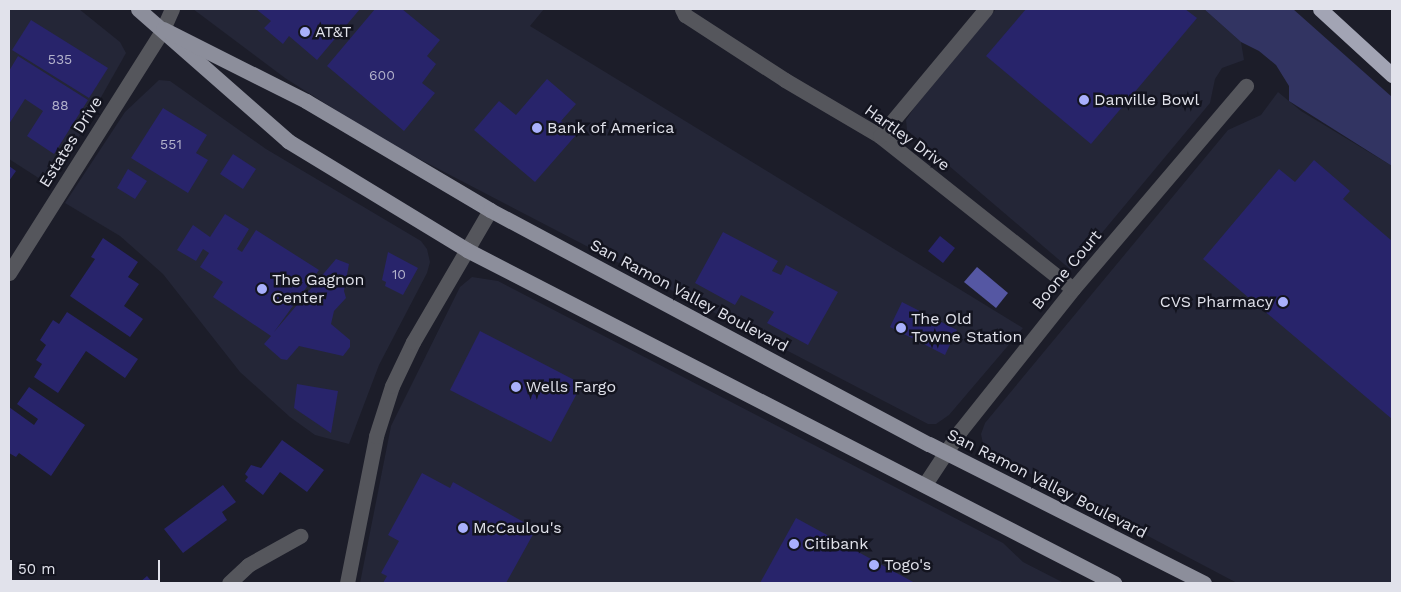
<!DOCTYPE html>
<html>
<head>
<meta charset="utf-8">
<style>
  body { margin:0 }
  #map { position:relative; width:1401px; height:592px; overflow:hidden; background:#1c1d29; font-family:"Work Sans",sans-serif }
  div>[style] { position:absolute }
  .built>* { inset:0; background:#242637 }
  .green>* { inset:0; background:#323462 }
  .water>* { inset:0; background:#5557a3 }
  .building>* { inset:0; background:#28246b }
  .minor>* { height:15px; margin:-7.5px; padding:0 7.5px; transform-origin:7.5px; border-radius:7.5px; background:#55565c }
  .major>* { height:15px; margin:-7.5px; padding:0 7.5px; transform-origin:7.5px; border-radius:7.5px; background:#8c8e9b }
  .highway>* { height:15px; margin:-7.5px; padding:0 7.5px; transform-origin:7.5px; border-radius:7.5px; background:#a2a4b4 }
  .dots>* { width:14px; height:14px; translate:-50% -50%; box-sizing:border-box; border:2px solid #13141f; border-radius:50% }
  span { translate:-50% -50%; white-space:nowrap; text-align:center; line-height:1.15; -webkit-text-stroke:5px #13141f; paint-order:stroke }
  .number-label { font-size:14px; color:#b3b2cb }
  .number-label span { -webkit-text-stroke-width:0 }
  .poi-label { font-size:16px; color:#e1e2eb }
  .left { translate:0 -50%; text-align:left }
  .right { translate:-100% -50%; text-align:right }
  .street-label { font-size:16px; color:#e1e2eb }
  .frame { position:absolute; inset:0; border:10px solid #e1e2eb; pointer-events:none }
  .scale { position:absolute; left:10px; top:560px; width:150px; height:22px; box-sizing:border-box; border:2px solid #e1e2eb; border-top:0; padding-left:6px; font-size:15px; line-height:18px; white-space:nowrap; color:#e1e2eb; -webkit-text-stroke:4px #13141f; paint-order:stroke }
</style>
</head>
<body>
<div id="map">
  <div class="built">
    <div style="clip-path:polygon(9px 9px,79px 9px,120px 42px,126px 53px,51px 186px,9px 159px)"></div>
    <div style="clip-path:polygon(193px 9px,544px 9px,530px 26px,1023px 328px,949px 415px,936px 424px,928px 424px,383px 140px,285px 78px)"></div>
    <div style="clip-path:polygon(996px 9px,1204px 9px,1241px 42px,1244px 60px,1222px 68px,1215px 79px,1210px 103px,1071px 270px,907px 130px,906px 120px,914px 108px)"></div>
    <div style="clip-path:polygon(159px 80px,170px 81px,266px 149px,421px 241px,427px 249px,430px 262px,427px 273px,379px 365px,349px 444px,315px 435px,290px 417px,240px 372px,163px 274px,120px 236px,65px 203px,125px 112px)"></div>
    <div style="clip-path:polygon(1278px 92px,1301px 111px,1392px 166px,1392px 583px,1237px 583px,987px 451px,983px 444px,981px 434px,985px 423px,1228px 130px,1261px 115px)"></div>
    <div style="clip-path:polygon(472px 277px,498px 281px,1003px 543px,1023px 562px,1064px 583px,360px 583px,391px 426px,460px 287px)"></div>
  </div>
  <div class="green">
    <div style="clip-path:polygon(1204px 9px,1293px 9px,1392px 97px,1392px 166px,1289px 101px,1289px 86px,1276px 65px,1259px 51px,1241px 42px)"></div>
  </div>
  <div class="water">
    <div style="clip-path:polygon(977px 267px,1008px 293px,996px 308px,964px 282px)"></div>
  </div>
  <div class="building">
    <div style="clip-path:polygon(256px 9px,360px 9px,317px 60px,289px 36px,283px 44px,264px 28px,271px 21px)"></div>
    <div style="clip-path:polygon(375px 9px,402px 9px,440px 40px,427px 56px,436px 64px,422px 83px,435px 93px,404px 131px,327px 66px)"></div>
    <div style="clip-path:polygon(1026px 9px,1185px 9px,1197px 18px,1091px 144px,986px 56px)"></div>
    <div style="clip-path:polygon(31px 20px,108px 68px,89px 98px,12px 50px)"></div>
    <div style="clip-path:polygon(18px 56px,88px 100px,54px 154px,27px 136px,43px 111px,25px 99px,9px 124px,9px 71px)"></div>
    <div style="clip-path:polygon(547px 79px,576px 104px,561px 121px,576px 135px,535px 182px,474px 130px,499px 101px,516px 115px)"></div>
    <div style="clip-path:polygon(163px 108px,207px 135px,196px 153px,208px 160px,188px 193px,131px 158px)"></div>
    <div style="clip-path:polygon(233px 154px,256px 169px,243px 189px,220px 174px)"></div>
    <div style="clip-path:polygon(1314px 160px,1350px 191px,1343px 199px,1392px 241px,1392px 419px,1203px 259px,1279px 169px,1295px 182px)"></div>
    <div style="clip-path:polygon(9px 166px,16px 171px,9px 181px)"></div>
    <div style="clip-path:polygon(128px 169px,147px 181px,135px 199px,117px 188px)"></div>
    <div style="clip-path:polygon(225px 214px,249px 229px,237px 249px,242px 252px,256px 230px,319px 270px,274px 332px,336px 259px,349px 264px,344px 291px,346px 298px,334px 311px,331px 324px,350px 340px,350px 347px,343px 356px,299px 346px,287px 360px,281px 359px,264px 344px,271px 336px,213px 297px,223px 282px,200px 267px,209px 253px,203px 249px,196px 261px,177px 250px,193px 225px,210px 237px)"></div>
    <div style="clip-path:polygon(723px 232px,778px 261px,772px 271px,781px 275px,786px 265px,838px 292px,808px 345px,767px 323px,774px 312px,741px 295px,735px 305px,695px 283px)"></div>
    <div style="clip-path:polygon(940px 236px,955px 248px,943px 263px,928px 251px)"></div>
    <div style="clip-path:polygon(103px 238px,138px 262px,128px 277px,139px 284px,124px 306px,143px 319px,130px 337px,70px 296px,95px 259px,91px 257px)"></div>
    <div style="clip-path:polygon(388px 252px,418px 268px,403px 295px,385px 286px,386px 282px,382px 280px)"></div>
    <div style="clip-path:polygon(902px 302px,957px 330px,945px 355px,890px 327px)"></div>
    <div style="clip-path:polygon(67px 312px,138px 359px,125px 378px,86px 351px,58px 393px,34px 377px,42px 364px,36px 360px,46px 345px,40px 340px,53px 320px,59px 324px)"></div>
    <div style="clip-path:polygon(480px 331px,582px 384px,551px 442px,450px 390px)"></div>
    <div style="clip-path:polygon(297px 384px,338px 391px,331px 433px,294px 408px)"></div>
    <div style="clip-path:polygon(29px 387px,85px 425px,51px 476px,19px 453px,16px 457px,9px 453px,9px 407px,34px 425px,38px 419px,17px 404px)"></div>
    <div style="clip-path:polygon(282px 440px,324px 470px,307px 492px,280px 472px,263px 495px,245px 481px,248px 477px,245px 474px,251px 465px,261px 468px)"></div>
    <div style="clip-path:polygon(422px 473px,450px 488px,453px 482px,536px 529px,506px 583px,383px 583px,387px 576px,381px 573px,399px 541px,388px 535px)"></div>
    <div style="clip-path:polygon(223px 485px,236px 502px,222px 512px,227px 520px,183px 553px,164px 529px)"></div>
    <div style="clip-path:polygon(796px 518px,915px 583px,760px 583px)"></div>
    <div style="clip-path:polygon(147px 576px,153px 583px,139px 583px)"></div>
  </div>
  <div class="minor">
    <div style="left:682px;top:9px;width:7px;rotate:63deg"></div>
    <div style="left:685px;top:15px;width:119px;rotate:33deg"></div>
    <div style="left:785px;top:80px;width:110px;rotate:30.5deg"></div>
    <div style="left:880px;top:136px;width:246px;rotate:38.4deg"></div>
    <div style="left:880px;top:136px;width:165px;rotate:-50.2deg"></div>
    <div style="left:9px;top:273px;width:289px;rotate:-57.7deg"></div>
    <div style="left:163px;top:29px;width:22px;rotate:-66deg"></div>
    <div style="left:925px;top:484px;width:64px;rotate:-56.6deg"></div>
    <div style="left:960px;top:431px;width:181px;rotate:-51.5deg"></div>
    <div style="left:1073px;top:289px;width:267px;rotate:-49.6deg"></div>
    <div style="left:229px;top:583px;width:26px;rotate:-43deg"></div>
    <div style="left:248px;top:565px;width:60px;rotate:-29.1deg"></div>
    <div style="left:347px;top:583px;width:150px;rotate:-78.8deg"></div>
    <div style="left:376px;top:436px;width:52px;rotate:-72.3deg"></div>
    <div style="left:392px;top:386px;width:49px;rotate:-64.5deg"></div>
    <div style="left:413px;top:342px;width:153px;rotate:-59.7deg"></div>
  </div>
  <div class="major">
    <div style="left:138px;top:9px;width:200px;rotate:41.3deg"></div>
    <div style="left:288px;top:141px;width:210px;rotate:31.3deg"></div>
    <div style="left:467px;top:250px;width:728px;rotate:27.23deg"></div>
    <div style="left:163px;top:29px;width:160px;rotate:26.7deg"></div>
    <div style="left:306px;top:101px;width:214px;rotate:30.6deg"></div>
    <div style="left:490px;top:210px;width:497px;rotate:28.1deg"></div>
    <div style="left:929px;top:444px;width:308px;rotate:26.8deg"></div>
  </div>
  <div class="highway">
    <div style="left:1320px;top:9px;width:98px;rotate:42.5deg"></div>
  </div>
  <div class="dots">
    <div style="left:305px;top:32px;background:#a9b0fc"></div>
    <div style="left:1084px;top:100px;background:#a9b0fc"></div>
    <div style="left:537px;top:128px;background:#a9b0fc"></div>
    <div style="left:262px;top:289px;background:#a9b0fc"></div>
    <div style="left:1283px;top:302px;background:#a9b0fc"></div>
    <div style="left:901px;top:328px;background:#a9b0fc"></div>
    <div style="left:516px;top:387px;background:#a9b0fc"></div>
    <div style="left:463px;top:528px;background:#a9b0fc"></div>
    <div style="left:794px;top:544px;background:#a9b0fc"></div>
    <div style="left:874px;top:565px;background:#a9b0fc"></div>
  </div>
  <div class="number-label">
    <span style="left:60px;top:59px">535</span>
    <span style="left:382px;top:75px">600</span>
    <span style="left:60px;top:105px">88</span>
    <span style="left:171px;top:144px">551</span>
    <span style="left:399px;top:274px">10</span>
  </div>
  <div class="poi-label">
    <span class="left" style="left:315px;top:32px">AT&amp;T</span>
    <span class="left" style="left:1094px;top:100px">Danville Bowl</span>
    <span class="left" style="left:547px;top:128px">Bank of America</span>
    <span class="left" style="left:272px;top:289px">The Gagnon<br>Center</span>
    <span class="right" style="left:1273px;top:302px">CVS Pharmacy</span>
    <span class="left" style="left:911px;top:328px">The Old<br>Towne Station</span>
    <span class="left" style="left:526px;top:387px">Wells Fargo</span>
    <span class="left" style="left:473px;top:528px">McCaulou's</span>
    <span class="left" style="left:804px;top:544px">Citibank</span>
    <span class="left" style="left:884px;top:565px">Togo's</span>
  </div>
  <div class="street-label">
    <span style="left:907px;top:138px;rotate:36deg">Hartley Drive</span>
    <span style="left:71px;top:142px;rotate:-58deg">Estates Drive</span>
    <span style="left:1067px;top:270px;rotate:-50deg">Boone Court</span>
    <span style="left:689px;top:296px;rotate:28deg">San Ramon Valley Boulevard</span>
    <span style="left:1047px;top:484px;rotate:27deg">San Ramon Valley Boulevard</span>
  </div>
  <div class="frame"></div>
  <div class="scale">50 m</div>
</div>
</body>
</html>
